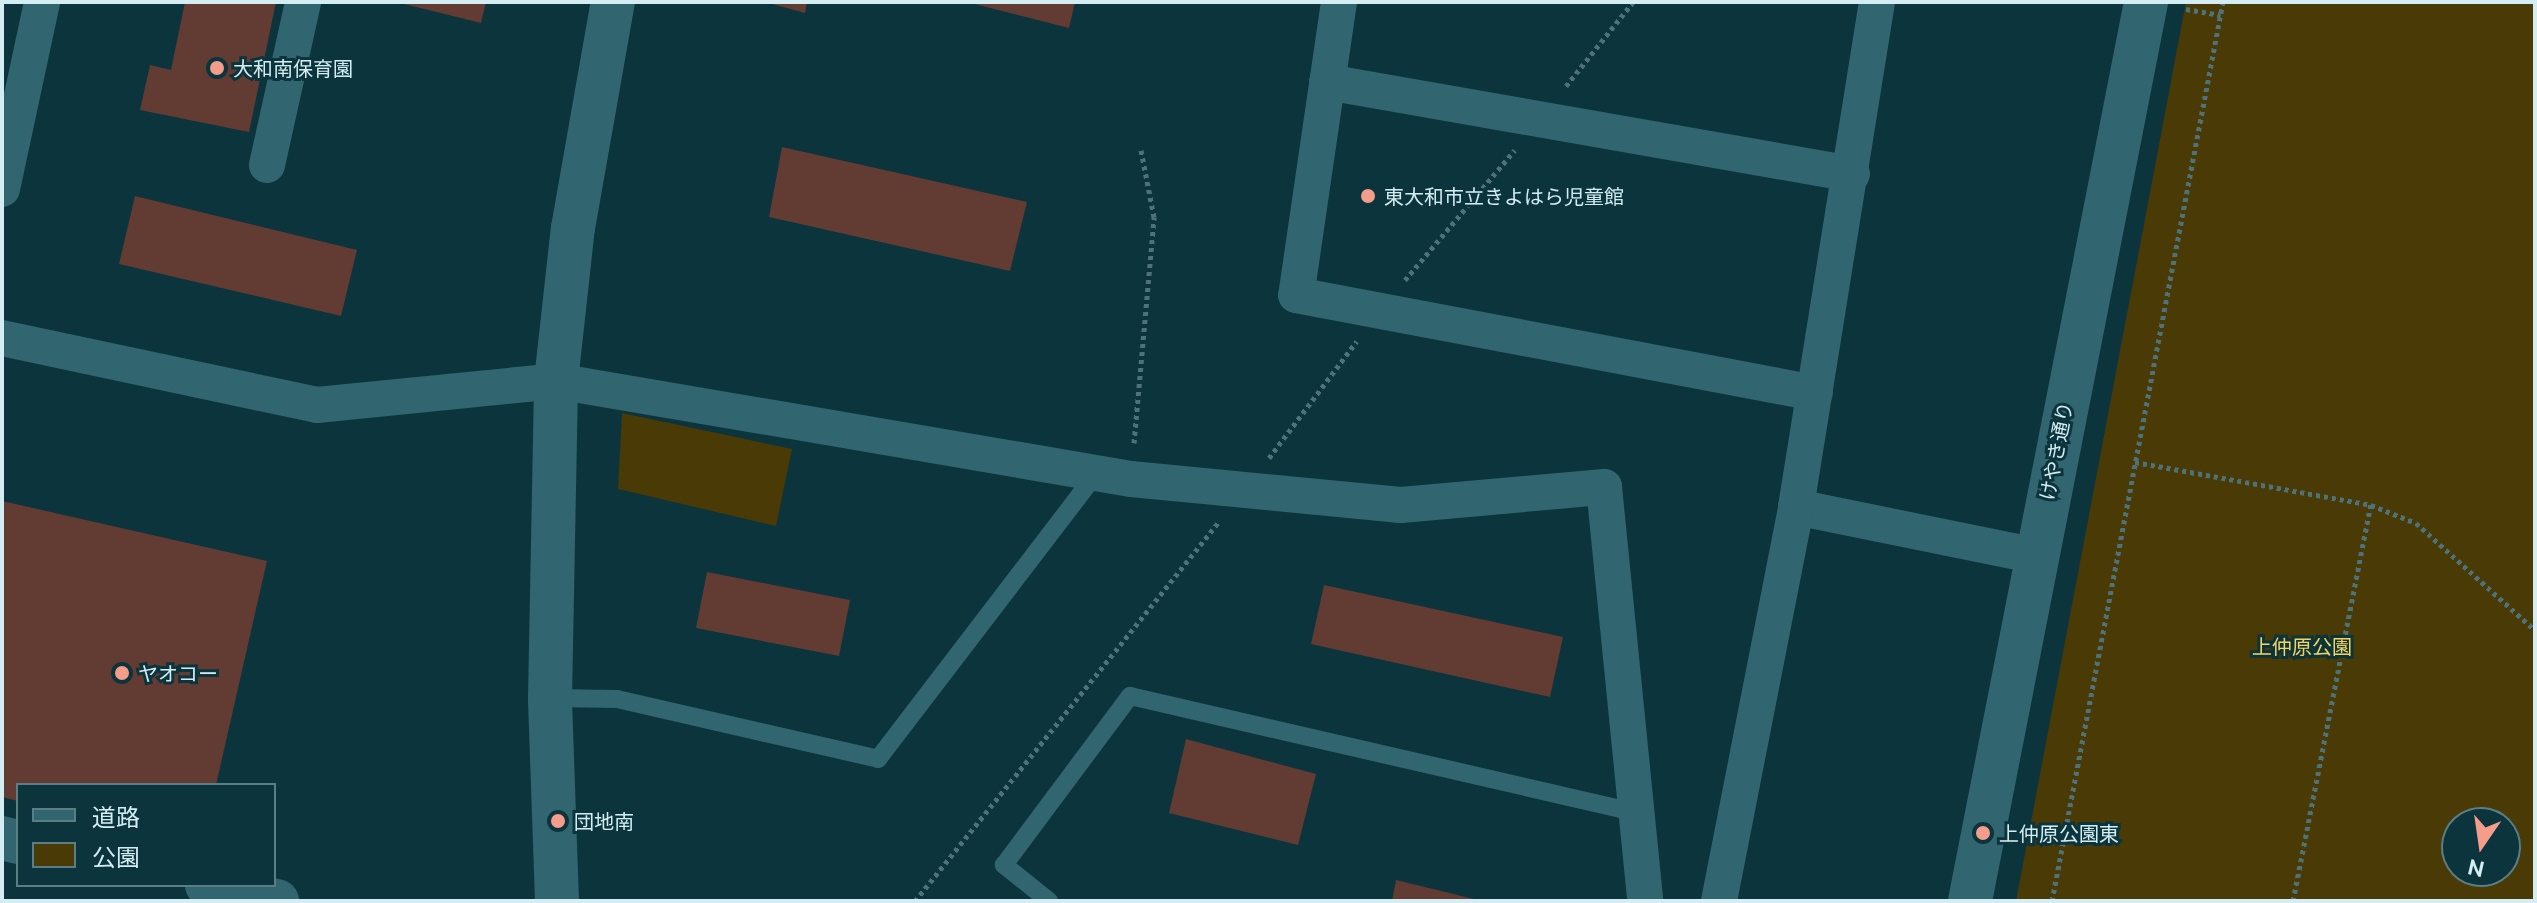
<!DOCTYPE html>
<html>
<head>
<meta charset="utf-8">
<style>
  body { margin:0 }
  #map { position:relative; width:2537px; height:903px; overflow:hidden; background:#0b343c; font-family:Ubuntu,"Noto Sans JP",sans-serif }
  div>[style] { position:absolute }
  .green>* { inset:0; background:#493a06 }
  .building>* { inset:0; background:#623b33 }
  .path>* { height:5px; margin-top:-2.5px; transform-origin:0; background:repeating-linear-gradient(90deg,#4e7279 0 4px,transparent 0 8px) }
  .lane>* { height:18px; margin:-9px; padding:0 9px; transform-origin:9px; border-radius:9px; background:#31656f }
  .street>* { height:36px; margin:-18px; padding:0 18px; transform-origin:18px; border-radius:18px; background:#31656f }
  .secondary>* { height:44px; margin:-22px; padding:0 22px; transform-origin:22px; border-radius:22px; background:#31656f }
  .dots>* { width:22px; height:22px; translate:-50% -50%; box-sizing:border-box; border:4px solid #0b343c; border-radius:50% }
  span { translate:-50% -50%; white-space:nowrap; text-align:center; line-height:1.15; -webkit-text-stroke:6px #0b343c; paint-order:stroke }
  .poi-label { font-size:20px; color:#d3edf3 }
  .left { translate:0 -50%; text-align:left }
  .street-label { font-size:20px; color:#d3edf3 }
  .park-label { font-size:20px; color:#f8d45c }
  .frame { position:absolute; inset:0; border:4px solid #d3edf3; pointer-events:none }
  .legend { position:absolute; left:16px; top:783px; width:260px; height:104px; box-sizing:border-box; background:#0b343c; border:2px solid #5b7e85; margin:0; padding:10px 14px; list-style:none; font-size:24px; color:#d3edf3 }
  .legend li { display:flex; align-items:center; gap:16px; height:40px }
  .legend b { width:40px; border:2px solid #5b7e85 }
  .north { position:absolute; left:2441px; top:807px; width:80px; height:80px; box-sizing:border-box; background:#0b343c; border:2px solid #5b7e85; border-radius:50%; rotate:193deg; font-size:22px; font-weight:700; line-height:32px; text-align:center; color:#d3edf3 }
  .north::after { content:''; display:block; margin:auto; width:28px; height:36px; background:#f49d8b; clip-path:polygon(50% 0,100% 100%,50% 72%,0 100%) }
</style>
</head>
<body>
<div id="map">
  <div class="green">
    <div style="clip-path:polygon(evenodd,2186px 2px,2535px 2px,2535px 901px,2016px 901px,2186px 2px,2457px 823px,2505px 823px,2505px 871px,2457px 871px,2457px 823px)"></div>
    <div style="clip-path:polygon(622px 413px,792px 449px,776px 526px,618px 489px)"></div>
  </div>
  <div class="building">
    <div style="clip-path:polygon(185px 2px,276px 2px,249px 132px,140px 110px,150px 65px,171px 70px)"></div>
    <div style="clip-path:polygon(396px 2px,486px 2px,481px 23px)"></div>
    <div style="clip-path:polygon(765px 2px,807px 2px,805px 13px)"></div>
    <div style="clip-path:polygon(967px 2px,1075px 2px,1069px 28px)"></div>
    <div style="clip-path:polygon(782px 147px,1027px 202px,1010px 271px,769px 217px)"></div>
    <div style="clip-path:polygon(135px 196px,357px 250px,341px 316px,119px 264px)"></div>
    <div style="clip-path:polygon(2px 501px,267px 561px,216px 785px,18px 785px,18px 801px,2px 797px)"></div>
    <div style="clip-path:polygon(707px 572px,850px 600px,839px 656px,696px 628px)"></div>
    <div style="clip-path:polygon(1324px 585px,1563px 637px,1550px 697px,1311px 644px)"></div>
    <div style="clip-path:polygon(1186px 739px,1316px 774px,1298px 845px,1169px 813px)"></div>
    <div style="clip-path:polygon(1396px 880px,1478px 900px,1478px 901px,1392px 901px)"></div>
  </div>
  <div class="path">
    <div style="left:2186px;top:9px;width:35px;rotate:10deg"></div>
    <div style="left:1566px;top:86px;width:107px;rotate:-51.4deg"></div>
    <div style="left:1405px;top:280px;width:170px;rotate:-49.8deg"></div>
    <div style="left:1134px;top:443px;width:227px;rotate:-84.9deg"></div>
    <div style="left:1154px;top:217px;width:68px;rotate:-101deg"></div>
    <div style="left:1269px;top:458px;width:146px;rotate:-53.1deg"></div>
    <div style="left:2135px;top:462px;width:240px;rotate:10.3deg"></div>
    <div style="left:2371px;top:505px;width:48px;rotate:21.8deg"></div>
    <div style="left:2416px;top:523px;width:160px;rotate:42deg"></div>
    <div style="left:915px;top:901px;width:486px;rotate:-51.3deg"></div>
    <div style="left:2052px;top:901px;width:915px;rotate:-79.23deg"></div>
    <div style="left:2293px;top:901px;width:404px;rotate:-78.9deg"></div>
  </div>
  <div class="lane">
    <div style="left:550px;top:698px;width:67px;rotate:0.9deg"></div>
    <div style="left:617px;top:699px;width:268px;rotate:12.9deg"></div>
    <div style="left:878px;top:759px;width:359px;rotate:-52.6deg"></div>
    <div style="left:1049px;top:901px;width:58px;rotate:-141.3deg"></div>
    <div style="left:1004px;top:865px;width:211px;rotate:-53.3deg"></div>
    <div style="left:1130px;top:696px;width:517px;rotate:12.96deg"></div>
  </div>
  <div class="street">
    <div style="left:1339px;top:2px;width:296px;rotate:98.3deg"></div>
    <div style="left:1296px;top:295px;width:528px;rotate:10.69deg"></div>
    <div style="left:1327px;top:82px;width:533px;rotate:9.94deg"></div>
    <div style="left:267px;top:165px;width:167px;rotate:-77.5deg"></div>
    <div style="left:2px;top:189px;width:191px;rotate:-77.9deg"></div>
    <div style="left:2px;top:338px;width:322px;rotate:12deg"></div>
    <div style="left:317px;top:405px;width:240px;rotate:-5.7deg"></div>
    <div style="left:556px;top:381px;width:583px;rotate:9.67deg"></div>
    <div style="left:1131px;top:479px;width:271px;rotate:5.5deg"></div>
    <div style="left:1401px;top:505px;width:204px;rotate:-5.1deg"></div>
    <div style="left:1604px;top:487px;width:416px;rotate:84.3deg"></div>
    <div style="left:1796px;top:507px;width:245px;rotate:11.5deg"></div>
    <div style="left:1719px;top:901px;width:401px;rotate:-78.9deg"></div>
    <div style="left:1796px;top:507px;width:511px;rotate:-80.89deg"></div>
  </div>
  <div class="secondary">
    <div style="left:2px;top:838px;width:16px;rotate:14deg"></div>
    <div style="left:207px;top:885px;width:72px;rotate:12.9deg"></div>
    <div style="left:557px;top:901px;width:203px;rotate:-92deg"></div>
    <div style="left:550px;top:698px;width:317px;rotate:-88.9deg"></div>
    <div style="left:556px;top:381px;width:154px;rotate:-83.7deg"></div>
    <div style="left:573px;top:228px;width:230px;rotate:-80deg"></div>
    <div style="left:1970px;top:901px;width:916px;rotate:-78.92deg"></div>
  </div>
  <div class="dots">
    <div style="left:217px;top:68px;background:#f49d8b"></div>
    <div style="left:1368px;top:196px;background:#f49d8b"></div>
    <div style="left:122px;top:673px;background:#f49d8b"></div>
    <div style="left:558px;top:821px;background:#f49d8b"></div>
    <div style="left:1983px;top:833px;background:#f49d8b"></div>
  </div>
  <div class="poi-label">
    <span class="left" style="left:233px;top:68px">大和南保育園</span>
    <span class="left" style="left:1384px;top:196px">東大和市立きよはら児童館</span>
    <span class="left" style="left:138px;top:673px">ヤオコー</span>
    <span class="left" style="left:574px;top:821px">団地南</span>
    <span class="left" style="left:1999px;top:833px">上仲原公園東</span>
  </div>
  <div class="street-label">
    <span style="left:2056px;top:451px;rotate:-79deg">けやき通り</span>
  </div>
  <div class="park-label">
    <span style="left:2302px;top:646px">上仲原公園</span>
  </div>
  <div class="frame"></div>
  <ul class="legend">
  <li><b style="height:10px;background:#31656f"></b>道路</li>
  <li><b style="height:22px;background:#493a06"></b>公園</li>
  </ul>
  <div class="north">N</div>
</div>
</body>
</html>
